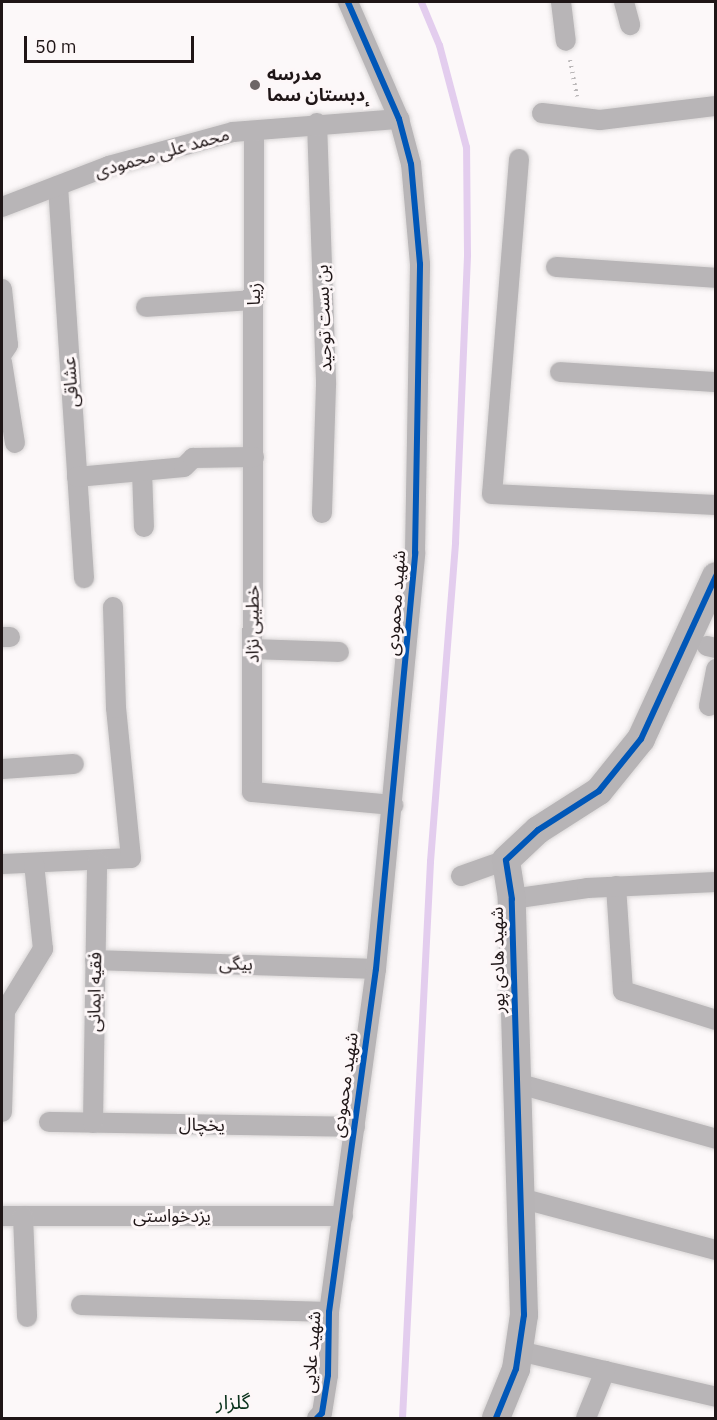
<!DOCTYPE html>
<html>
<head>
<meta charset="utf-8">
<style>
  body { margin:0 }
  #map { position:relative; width:717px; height:1420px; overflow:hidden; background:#fcf8f9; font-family:"IBM Plex Sans","Noto Sans Arabic",sans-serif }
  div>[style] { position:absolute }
  .stream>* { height:7px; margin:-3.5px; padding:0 3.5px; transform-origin:3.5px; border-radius:3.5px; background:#e3cdee }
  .path>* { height:4px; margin-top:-2px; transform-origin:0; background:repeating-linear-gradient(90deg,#bab7b8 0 1.5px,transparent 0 6px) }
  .roads { filter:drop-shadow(0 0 2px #d8d5d5) drop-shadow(0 0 2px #d8d5d5) }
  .street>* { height:20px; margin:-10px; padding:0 10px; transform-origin:10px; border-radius:10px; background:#b8b5b7 }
  .secondary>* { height:28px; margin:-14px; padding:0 14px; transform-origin:14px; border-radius:14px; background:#b7b4b6 }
  .cycleway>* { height:6px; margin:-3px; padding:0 3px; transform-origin:3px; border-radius:3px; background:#0057b8 }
  .dots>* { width:16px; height:16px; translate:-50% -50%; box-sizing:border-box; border:3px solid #fdf7f8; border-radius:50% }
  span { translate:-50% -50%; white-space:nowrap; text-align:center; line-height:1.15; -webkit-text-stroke:6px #fdf7f8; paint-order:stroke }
  .poi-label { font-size:18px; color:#1f1617; font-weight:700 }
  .left { translate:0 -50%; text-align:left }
  .street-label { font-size:18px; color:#1f1617 }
  .neighbourhood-label { font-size:20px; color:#0a321c }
  .frame { position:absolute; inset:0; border:3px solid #1f1617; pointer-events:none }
  .scale { position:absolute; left:24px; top:36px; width:170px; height:27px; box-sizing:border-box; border:3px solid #1f1617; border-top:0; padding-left:8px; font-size:18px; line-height:21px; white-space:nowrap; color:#1f1617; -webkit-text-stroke:4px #fdf7f8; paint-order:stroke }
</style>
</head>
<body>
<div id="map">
  <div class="stream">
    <div style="left:402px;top:1418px;width:558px;rotate:-87.12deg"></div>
    <div style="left:430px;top:861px;width:320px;rotate:-85.5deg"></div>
    <div style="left:455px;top:542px;width:288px;rotate:-87.6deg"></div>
    <div style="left:467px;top:254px;width:107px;rotate:-90.5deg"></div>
    <div style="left:466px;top:147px;width:106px;rotate:-104.8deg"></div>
    <div style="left:439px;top:45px;width:47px;rotate:-112.7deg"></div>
  </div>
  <div class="path">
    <div style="left:570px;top:60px;width:37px;rotate:79deg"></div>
  </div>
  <div class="roads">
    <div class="street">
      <div style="left:561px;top:2px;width:39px;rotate:83deg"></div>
      <div style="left:624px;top:2px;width:24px;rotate:75deg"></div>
      <div style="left:542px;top:113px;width:58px;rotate:6.9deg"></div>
      <div style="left:600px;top:120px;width:117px;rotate:-6.9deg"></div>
      <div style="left:317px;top:123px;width:262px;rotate:88deg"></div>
      <div style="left:326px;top:385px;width:128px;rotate:91.8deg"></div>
      <div style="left:254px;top:131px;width:661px;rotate:90.17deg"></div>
      <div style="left:252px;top:792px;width:142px;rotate:5.3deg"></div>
      <div style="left:519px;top:159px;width:336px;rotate:94.6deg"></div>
      <div style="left:492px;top:494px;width:224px;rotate:2.8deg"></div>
      <div style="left:58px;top:186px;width:393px;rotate:86.2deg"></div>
      <div style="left:2px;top:207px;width:115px;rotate:-21deg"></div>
      <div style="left:109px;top:166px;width:129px;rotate:-15.3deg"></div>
      <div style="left:233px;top:132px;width:167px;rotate:-4.5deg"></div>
      <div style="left:556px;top:267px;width:160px;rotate:3.9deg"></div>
      <div style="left:2px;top:289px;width:56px;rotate:83.9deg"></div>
      <div style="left:8px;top:345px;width:11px;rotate:124deg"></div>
      <div style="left:146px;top:307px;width:108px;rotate:-3.7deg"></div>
      <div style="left:2px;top:362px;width:82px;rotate:80.9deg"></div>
      <div style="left:560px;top:372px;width:156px;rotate:3.7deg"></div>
      <div style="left:142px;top:471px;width:56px;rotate:88deg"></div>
      <div style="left:77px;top:477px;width:107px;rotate:-5.3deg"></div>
      <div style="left:184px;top:467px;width:13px;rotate:-45deg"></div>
      <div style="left:193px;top:458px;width:61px;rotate:-0.9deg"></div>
      <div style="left:2px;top:637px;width:8px"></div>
      <div style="left:707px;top:646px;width:9px;rotate:13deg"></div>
      <div style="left:253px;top:649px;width:86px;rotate:2deg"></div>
      <div style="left:709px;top:706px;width:38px;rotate:-79deg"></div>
      <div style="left:2px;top:769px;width:72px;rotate:-4deg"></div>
      <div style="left:2px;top:864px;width:129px;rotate:-2.7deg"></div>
      <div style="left:131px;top:858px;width:151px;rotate:-95.7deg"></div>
      <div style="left:116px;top:708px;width:101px;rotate:-91.7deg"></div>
      <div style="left:461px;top:876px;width:48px;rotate:-19.6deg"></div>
      <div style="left:616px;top:886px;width:105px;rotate:86.2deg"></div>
      <div style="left:623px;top:991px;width:97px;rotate:17.3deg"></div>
      <div style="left:512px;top:899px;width:76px;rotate:-8.3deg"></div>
      <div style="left:587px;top:888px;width:129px;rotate:-2.7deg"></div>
      <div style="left:95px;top:960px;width:281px;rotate:1.8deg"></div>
      <div style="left:516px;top:1083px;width:208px;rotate:15.6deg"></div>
      <div style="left:2px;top:1112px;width:101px;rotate:-88.3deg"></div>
      <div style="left:5px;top:1011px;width:73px;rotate:-58.5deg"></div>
      <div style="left:43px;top:949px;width:85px;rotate:-96deg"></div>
      <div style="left:49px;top:1122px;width:306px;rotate:0.9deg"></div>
      <div style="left:93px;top:1123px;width:262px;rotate:-89.1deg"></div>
      <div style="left:520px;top:1198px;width:203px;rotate:14.9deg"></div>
      <div style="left:2px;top:1216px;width:341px"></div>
      <div style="left:23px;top:1216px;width:101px;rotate:87.7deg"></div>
      <div style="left:81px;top:1305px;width:248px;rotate:1.6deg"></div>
      <div style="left:519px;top:1351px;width:202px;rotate:13.1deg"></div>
      <div style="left:317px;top:1418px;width:7px;rotate:-45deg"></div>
      <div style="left:322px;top:1413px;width:38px;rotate:-81deg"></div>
      <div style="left:328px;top:1375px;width:63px;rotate:-89.1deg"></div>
      <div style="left:329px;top:1312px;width:346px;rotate:-82.2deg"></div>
      <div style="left:376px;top:969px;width:418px;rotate:-84.6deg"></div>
      <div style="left:415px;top:553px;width:289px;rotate:-89deg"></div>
      <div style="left:420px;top:264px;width:100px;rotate:-95.1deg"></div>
      <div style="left:411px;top:164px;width:47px;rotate:-104.9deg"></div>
      <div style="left:399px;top:119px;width:128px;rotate:-113.6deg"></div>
      <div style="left:586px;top:1418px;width:51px;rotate:-68deg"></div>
    </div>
    <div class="secondary">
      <div style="left:496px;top:1418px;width:53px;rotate:-67.8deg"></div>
      <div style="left:516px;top:1369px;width:55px;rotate:-81.6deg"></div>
      <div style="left:524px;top:1315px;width:416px;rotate:-91.7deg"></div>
      <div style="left:512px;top:899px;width:39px;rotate:-99deg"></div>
      <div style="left:506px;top:860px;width:44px;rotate:-43.2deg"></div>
      <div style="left:538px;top:830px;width:72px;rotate:-32.6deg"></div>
      <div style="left:599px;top:791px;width:67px;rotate:-51.1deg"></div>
      <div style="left:641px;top:739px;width:179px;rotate:-65.3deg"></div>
    </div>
  </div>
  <div class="cycleway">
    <div style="left:317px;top:1418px;width:7px;rotate:-45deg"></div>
    <div style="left:322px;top:1413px;width:38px;rotate:-81deg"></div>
    <div style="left:328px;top:1375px;width:63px;rotate:-89.1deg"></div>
    <div style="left:329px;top:1312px;width:346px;rotate:-82.2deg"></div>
    <div style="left:376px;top:969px;width:418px;rotate:-84.6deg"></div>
    <div style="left:415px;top:553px;width:289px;rotate:-89deg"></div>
    <div style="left:420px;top:264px;width:100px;rotate:-95.1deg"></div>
    <div style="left:411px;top:164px;width:47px;rotate:-104.9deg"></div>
    <div style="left:399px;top:119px;width:128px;rotate:-113.6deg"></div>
    <div style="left:496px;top:1418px;width:53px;rotate:-67.8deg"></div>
    <div style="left:516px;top:1369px;width:55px;rotate:-81.6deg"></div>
    <div style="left:524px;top:1315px;width:416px;rotate:-91.7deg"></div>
    <div style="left:512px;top:899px;width:39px;rotate:-99deg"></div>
    <div style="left:506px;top:860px;width:44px;rotate:-43.2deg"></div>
    <div style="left:538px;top:830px;width:72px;rotate:-32.6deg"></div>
    <div style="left:599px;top:791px;width:67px;rotate:-51.1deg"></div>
    <div style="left:641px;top:739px;width:179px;rotate:-65.3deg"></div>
  </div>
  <div class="dots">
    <div style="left:255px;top:85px;background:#6c6566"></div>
  </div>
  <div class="poi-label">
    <span class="left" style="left:267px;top:85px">مدرسه<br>دبستان سما ٕ</span>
  </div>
  <div class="street-label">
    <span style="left:162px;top:153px;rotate:-16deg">محمد علی محمودی</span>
    <span style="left:254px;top:294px;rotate:-90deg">زیبا</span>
    <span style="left:324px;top:318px;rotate:-92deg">بن بست توحید</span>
    <span style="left:71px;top:382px;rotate:-94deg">عشاقی</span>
    <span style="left:396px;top:603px;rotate:-86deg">شهید محمودی</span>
    <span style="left:253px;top:624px;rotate:-90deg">خطیبی نژاد</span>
    <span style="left:498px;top:960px;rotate:-91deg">شهید هادی پور</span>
    <span style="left:236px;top:964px;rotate:2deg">بیگی</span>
    <span style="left:95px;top:992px;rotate:-89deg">فقیه ایمانی</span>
    <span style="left:345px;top:1085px;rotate:-82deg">شهید محمودی</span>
    <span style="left:202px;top:1125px;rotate:1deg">یخچال</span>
    <span style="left:172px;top:1216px">یزدخواستی</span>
    <span style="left:312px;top:1352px;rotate:-86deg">شهید علایی</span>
  </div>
  <div class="neighbourhood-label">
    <span style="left:233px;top:1401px">گلزار</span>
  </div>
  <div class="frame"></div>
  <div class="scale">50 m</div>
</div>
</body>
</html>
